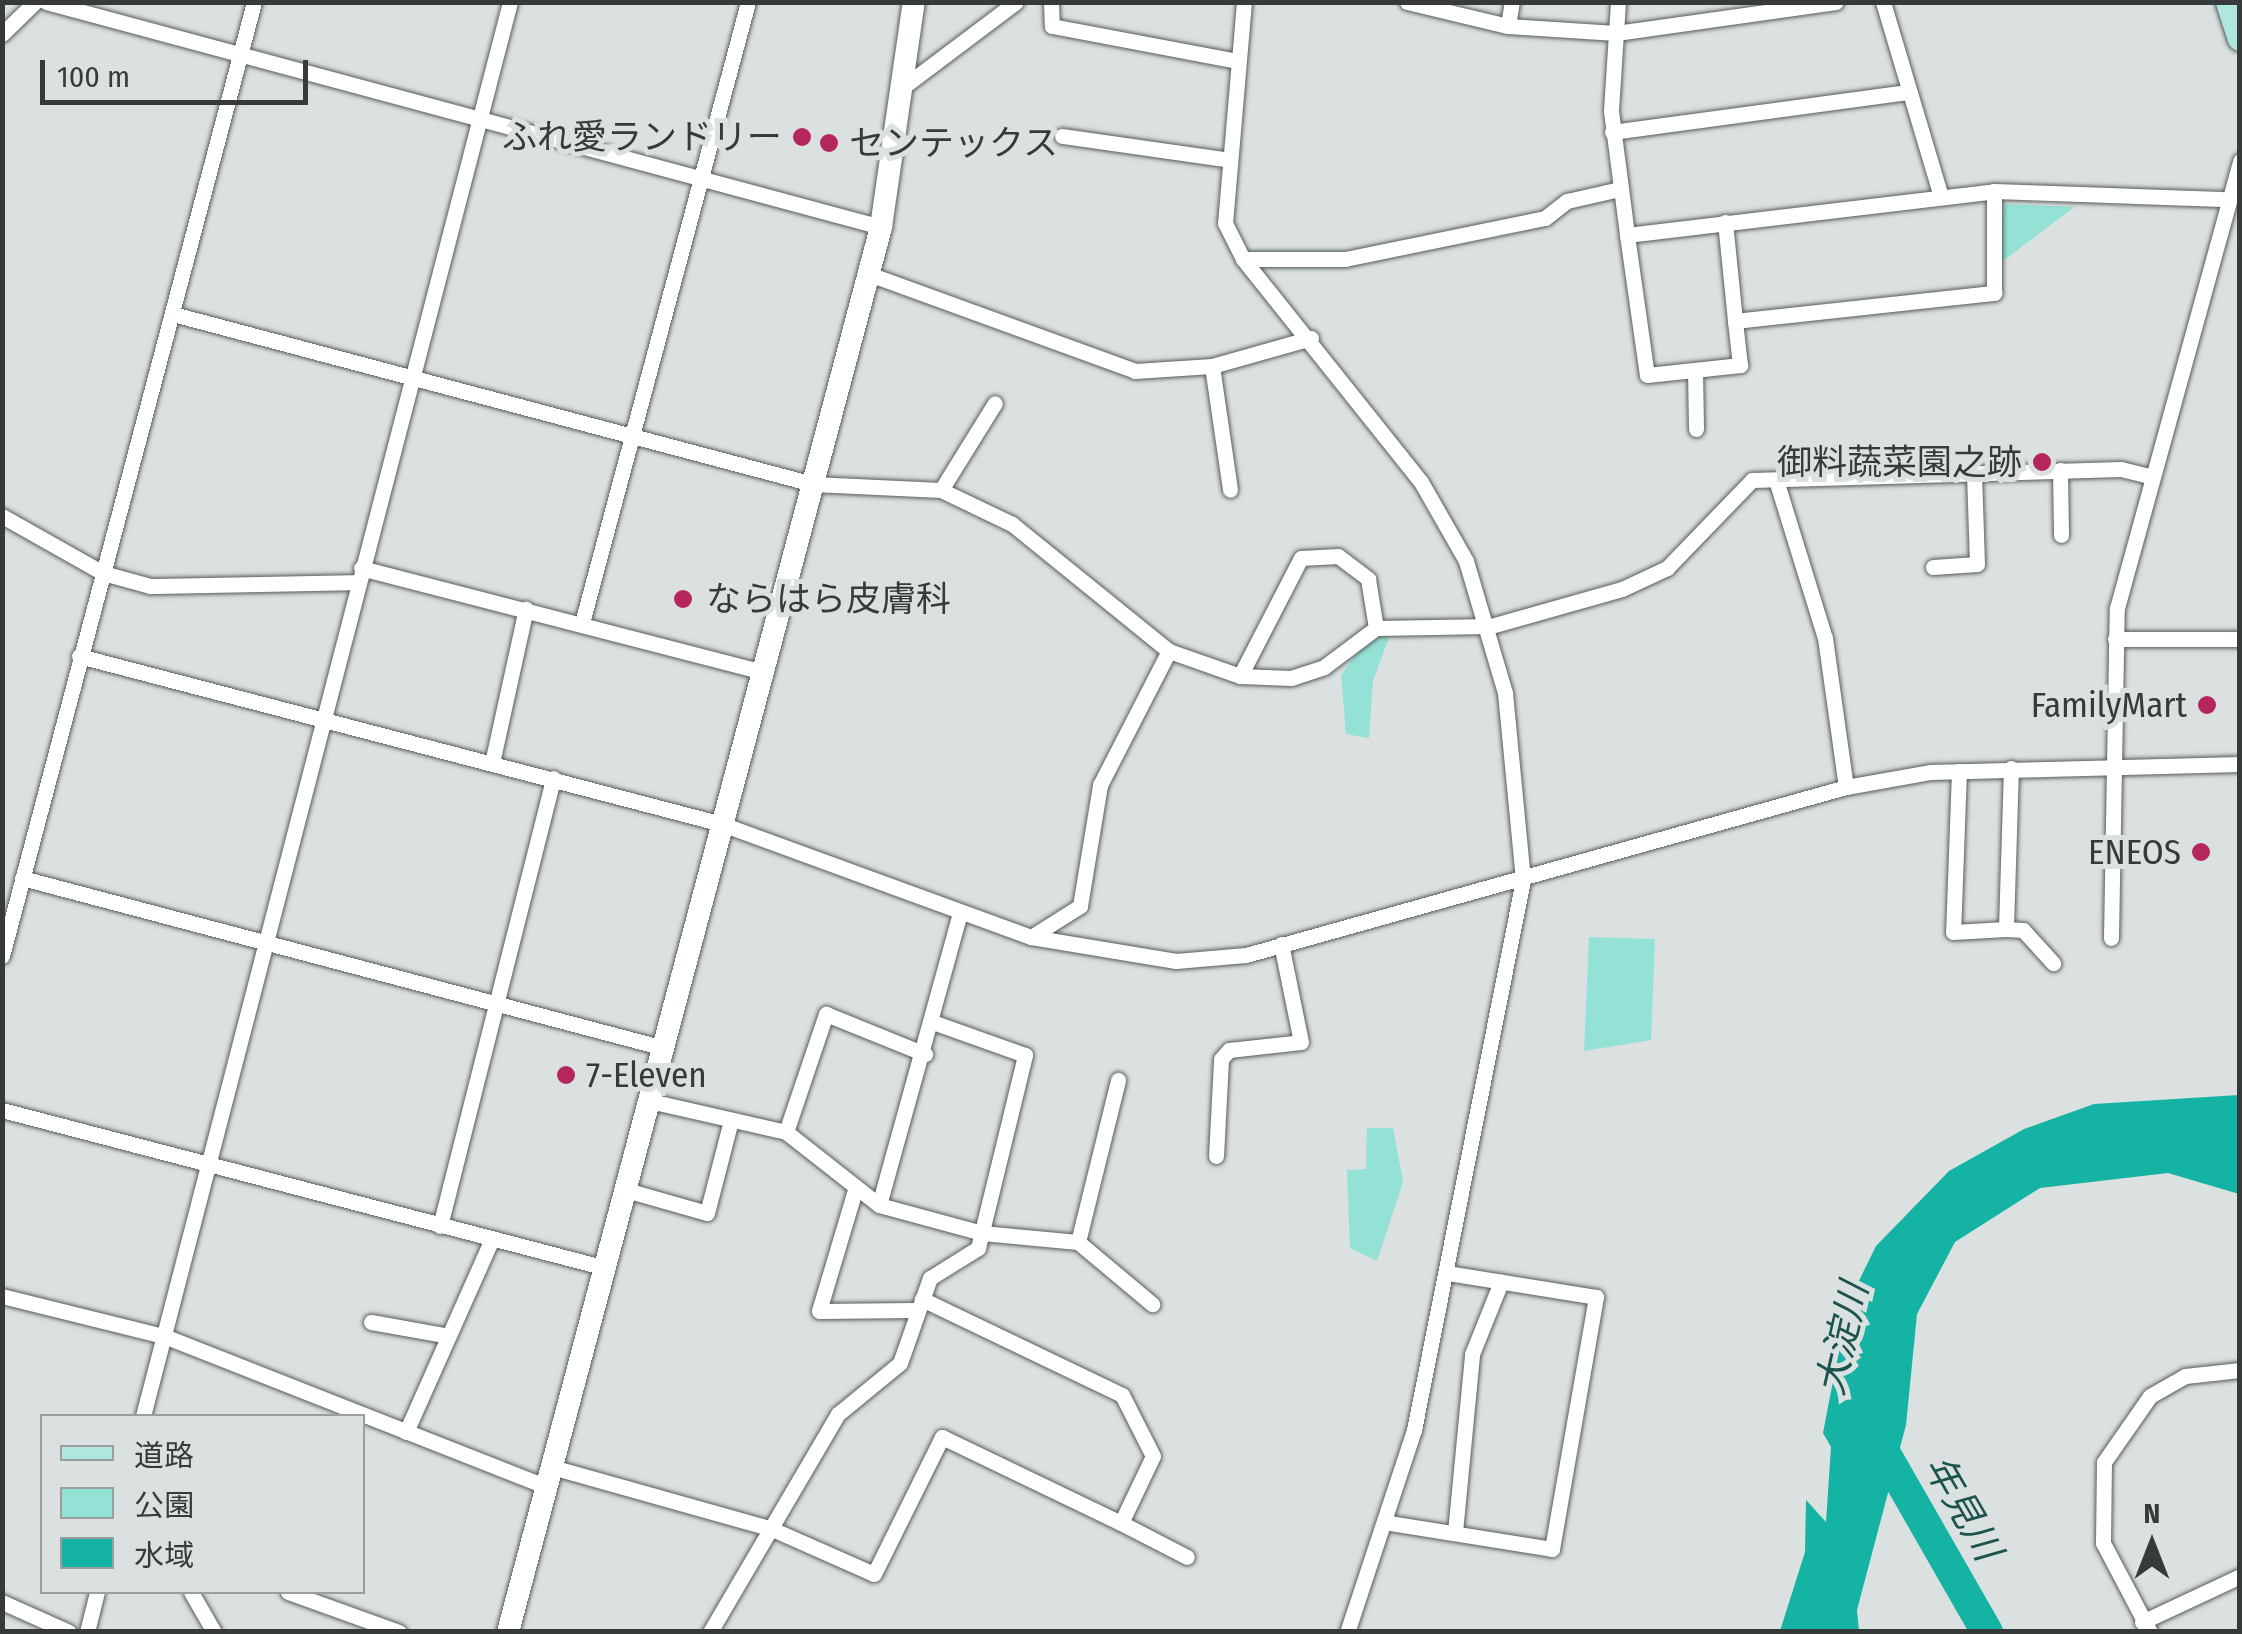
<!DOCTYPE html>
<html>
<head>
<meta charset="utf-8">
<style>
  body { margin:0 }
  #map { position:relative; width:2242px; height:1634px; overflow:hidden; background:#dae1e0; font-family:"Fira Sans Condensed","Noto Sans JP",sans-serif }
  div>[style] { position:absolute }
  .green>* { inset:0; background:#94e1d5 }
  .water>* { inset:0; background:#15b3a3 }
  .river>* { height:32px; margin:-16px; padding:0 16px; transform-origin:16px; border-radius:16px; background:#15b3a3 }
  .roads { filter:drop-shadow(0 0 2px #565c5b) drop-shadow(0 0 2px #565c5b) }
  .street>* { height:15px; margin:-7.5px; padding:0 7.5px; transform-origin:7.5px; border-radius:7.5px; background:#fff }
  .secondary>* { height:22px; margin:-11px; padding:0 11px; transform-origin:11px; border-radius:11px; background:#fff }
  .primary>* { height:25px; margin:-12.5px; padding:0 12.5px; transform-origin:12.5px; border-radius:12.5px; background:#afe6de }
  .dots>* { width:28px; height:28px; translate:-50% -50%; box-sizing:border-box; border:5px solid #dae1e0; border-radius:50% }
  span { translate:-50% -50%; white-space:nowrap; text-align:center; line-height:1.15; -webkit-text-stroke:10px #dae1e0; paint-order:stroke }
  .poi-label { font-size:35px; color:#373a3a }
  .right { translate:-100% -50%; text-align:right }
  .left { translate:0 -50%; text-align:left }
  .water-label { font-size:38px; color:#1b544d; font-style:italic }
  .frame { position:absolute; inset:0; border:5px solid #373a3a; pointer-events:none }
  .legend { position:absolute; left:40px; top:1414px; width:325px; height:180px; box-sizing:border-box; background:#dae1e0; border:2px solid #999e9e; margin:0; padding:12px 18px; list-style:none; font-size:30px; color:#373a3a }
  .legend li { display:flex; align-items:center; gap:20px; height:50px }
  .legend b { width:50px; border:2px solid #999e9e }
  .north { position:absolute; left:2102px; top:1494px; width:100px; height:100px; -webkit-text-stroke:8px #dae1e0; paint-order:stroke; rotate:0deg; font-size:28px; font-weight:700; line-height:40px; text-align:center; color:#373a3a }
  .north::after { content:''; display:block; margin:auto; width:35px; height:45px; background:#373a3a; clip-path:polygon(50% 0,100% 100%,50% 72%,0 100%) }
  .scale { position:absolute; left:40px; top:60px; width:268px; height:45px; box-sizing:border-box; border:5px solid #373a3a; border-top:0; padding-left:12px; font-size:30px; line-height:35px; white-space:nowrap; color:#373a3a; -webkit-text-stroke:8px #dae1e0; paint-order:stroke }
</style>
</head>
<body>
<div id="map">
  <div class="green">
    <div style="clip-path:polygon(2004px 204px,2074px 207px,1999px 264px)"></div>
    <div style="clip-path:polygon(1391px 632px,1373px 681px,1369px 738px,1346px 734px,1341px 675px,1365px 642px)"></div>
    <div style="clip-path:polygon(1589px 937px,1655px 939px,1651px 1040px,1584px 1051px)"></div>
    <div style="clip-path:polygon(1367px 1128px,1393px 1128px,1403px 1182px,1377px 1261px,1350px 1248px,1347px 1170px,1366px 1169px)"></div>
  </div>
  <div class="water">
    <div style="clip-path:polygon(2239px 1095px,2239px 1194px,2168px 1173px,2040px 1188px,1955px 1242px,1917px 1314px,1906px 1425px,1857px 1610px,1859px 1631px,1780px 1631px,1805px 1552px,1806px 1500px,1826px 1522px,1831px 1447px,1823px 1433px,1848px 1303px,1876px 1246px,1949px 1171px,2024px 1129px,2094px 1104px)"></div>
  </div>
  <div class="river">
    <div style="left:1873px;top:1433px;width:229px;rotate:60.2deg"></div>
  </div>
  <div class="roads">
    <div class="street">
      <div style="left:46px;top:2px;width:865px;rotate:15.08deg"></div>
      <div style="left:1051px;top:2px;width:24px;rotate:88deg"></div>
      <div style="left:1052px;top:26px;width:188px;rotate:10.7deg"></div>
      <div style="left:1244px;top:2px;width:222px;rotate:94.9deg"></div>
      <div style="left:1225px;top:223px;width:40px;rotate:63.4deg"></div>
      <div style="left:1243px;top:259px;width:285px;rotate:51.4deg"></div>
      <div style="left:1421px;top:482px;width:91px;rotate:60.3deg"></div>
      <div style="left:1466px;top:561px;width:138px;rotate:73.5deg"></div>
      <div style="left:1505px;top:693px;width:188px;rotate:84.5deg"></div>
      <div style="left:1523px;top:880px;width:561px;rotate:101.21deg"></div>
      <div style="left:1414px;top:1430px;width:213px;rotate:108.3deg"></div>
      <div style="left:1407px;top:2px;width:104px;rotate:13.4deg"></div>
      <div style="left:1508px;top:26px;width:108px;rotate:3.7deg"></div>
      <div style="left:1616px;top:33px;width:222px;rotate:-8deg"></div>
      <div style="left:1618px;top:2px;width:109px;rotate:93.7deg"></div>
      <div style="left:1611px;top:111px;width:125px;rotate:82.6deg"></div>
      <div style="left:1627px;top:235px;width:370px;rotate:-6.8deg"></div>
      <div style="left:1994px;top:191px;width:228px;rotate:2deg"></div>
      <div style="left:1883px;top:2px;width:202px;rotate:73.4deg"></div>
      <div style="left:1508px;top:26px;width:24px;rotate:-81deg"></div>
      <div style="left:2px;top:34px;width:46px;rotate:-44.1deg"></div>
      <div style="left:903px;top:87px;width:141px;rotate:-37deg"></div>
      <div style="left:1612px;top:132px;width:300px;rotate:-7.7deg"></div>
      <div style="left:1062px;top:136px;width:164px;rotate:8.1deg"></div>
      <div style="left:1725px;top:222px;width:100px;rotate:84.2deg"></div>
      <div style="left:1735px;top:321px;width:261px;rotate:-6.2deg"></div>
      <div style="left:1994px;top:293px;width:102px;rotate:-90deg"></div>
      <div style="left:1627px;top:235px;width:141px;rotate:81.9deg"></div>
      <div style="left:1647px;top:375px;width:94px;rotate:-6.1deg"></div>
      <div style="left:1740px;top:365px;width:44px;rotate:-96.5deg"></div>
      <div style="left:1243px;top:259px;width:102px"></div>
      <div style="left:1345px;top:259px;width:204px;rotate:-11.6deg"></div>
      <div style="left:1545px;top:218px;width:28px;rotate:-38deg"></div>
      <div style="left:1567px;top:201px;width:54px;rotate:-12.8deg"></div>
      <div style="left:869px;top:274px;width:283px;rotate:20deg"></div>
      <div style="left:1135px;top:371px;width:77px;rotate:-3.7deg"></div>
      <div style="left:1212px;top:366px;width:103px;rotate:-15.8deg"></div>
      <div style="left:173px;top:314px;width:662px;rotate:14.88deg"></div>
      <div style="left:813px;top:484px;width:128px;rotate:2.7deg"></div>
      <div style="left:941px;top:490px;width:79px;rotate:25.6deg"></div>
      <div style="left:1012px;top:524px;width:202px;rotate:39deg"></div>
      <div style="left:1212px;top:366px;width:125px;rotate:81.7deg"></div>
      <div style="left:1695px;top:370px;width:59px;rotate:89deg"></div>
      <div style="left:2060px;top:470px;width:65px;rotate:89.1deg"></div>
      <div style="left:1776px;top:480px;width:165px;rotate:72.8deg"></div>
      <div style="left:1825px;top:638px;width:150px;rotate:82deg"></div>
      <div style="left:941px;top:490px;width:102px;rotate:-58.2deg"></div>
      <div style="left:2px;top:516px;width:116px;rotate:29.4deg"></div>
      <div style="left:103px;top:573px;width:49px;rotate:15.5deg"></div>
      <div style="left:150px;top:586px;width:207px;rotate:-1.1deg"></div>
      <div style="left:1933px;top:567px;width:44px;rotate:-3.9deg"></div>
      <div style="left:1977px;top:564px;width:89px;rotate:-91.9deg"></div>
      <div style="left:361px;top:568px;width:414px;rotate:14.5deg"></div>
      <div style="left:582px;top:623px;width:643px;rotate:-75.03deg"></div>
      <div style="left:2115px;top:639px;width:125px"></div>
      <div style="left:79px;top:656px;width:665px;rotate:14.64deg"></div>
      <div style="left:722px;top:824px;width:329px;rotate:20.1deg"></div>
      <div style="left:1031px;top:937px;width:147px;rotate:9.4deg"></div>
      <div style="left:1176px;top:961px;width:70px;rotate:-4.9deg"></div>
      <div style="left:1246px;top:955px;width:623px;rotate:-15.64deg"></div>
      <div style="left:1846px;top:787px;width:85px;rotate:-10.1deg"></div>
      <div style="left:1930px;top:772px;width:310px;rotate:-1.5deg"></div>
      <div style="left:1240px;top:676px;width:133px;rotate:-62.7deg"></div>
      <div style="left:1301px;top:558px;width:37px;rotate:-3deg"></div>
      <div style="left:1338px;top:556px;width:38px;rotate:37deg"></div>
      <div style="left:1368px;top:579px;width:50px;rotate:80.7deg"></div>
      <div style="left:492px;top:763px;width:158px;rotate:-77.6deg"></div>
      <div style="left:2011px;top:768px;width:161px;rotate:91.8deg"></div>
      <div style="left:2006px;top:929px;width:17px;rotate:3deg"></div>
      <div style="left:2023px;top:930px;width:45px;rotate:47.7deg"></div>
      <div style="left:1959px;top:771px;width:161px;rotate:92.1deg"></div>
      <div style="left:1953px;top:932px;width:53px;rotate:-3.2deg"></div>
      <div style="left:22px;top:878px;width:664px;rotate:14.83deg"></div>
      <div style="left:1031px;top:937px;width:58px;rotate:-32.3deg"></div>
      <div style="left:1080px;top:906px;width:123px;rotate:-80.6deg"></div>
      <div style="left:1100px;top:785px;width:151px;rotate:-62.8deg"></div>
      <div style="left:1169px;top:651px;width:75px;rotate:19.4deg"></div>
      <div style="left:1240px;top:676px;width:51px;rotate:2.2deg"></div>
      <div style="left:1291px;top:678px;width:35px;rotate:-18deg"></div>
      <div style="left:1324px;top:667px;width:65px;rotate:-36.9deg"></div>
      <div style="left:1376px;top:628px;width:115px;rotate:-1deg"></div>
      <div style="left:1491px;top:626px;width:136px;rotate:-15.8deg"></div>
      <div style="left:1622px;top:589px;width:50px;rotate:-25deg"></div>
      <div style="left:1667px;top:568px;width:122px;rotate:-46deg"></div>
      <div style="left:1752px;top:480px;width:369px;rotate:-1.7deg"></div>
      <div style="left:2121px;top:469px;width:30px;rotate:14deg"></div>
      <div style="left:2111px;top:938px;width:330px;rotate:-89deg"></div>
      <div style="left:2117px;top:608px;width:464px;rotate:-74.6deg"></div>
      <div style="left:2px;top:956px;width:987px;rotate:-75.2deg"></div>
      <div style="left:650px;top:1101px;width:139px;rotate:12.8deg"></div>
      <div style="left:786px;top:1132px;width:118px;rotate:38.1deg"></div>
      <div style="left:879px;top:1205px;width:107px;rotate:15.2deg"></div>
      <div style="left:982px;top:1233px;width:96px;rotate:5.4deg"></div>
      <div style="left:1078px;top:1242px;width:97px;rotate:40deg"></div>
      <div style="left:2px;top:1110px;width:624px;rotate:14.66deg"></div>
      <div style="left:786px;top:1132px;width:125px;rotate:-71.3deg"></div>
      <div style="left:826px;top:1014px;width:107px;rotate:22deg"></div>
      <div style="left:1216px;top:1156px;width:97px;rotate:-87deg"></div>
      <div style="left:1221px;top:1059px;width:12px;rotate:-48deg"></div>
      <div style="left:1229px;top:1050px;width:72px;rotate:-6.3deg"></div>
      <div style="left:1301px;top:1042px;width:100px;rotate:-101.5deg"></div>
      <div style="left:626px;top:1190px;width:84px;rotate:15.9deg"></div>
      <div style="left:707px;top:1213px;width:96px;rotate:-75.5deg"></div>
      <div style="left:855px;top:1190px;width:126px;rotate:106.6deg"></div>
      <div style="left:819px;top:1311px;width:95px;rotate:-0.6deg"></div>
      <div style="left:879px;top:1205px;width:304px;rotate:-74.5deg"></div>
      <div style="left:440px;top:1226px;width:462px;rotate:-75.8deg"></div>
      <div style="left:1078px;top:1242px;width:167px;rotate:-76.1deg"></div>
      <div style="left:2px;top:1296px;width:167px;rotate:13.9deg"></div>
      <div style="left:164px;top:1336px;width:412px;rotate:21.5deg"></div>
      <div style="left:371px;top:1322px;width:79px;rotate:10.2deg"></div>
      <div style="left:143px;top:1416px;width:1461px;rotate:-75.45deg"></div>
      <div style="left:406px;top:1432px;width:211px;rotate:-66deg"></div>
      <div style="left:552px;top:1467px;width:229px;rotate:15.7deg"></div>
      <div style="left:772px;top:1529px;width:111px;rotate:23.8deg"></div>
      <div style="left:874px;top:1574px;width:153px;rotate:-63.6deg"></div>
      <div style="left:942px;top:1437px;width:199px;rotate:25.7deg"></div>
      <div style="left:1121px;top:1523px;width:74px;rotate:-64.5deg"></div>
      <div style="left:1153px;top:1456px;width:68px;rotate:-116.9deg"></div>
      <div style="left:1122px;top:1395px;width:222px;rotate:-154.4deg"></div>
      <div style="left:1121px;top:1523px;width:74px;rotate:27.3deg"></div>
      <div style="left:1390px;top:1523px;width:164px;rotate:9.1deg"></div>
      <div style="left:1552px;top:1549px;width:256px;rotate:-80.1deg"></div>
      <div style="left:1596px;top:1297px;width:150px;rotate:-170.8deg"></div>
      <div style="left:1455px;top:1532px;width:179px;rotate:-84.5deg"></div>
      <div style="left:1472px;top:1354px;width:78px;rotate:-68.1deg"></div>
      <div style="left:191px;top:1592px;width:46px;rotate:60.1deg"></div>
      <div style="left:288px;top:1592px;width:118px;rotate:19.8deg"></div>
      <div style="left:2px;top:1602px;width:73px;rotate:24.1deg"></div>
      <div style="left:2142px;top:1622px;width:108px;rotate:-25.1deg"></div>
      <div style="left:87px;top:1632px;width:41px;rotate:-76deg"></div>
      <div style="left:710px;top:1632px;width:253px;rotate:-59.6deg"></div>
      <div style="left:838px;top:1414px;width:80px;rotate:-39.4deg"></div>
      <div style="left:900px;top:1363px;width:90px;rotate:-70.6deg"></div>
      <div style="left:930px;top:1278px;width:57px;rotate:-32deg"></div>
      <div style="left:978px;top:1248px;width:199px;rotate:-76.3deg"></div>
      <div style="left:1025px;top:1055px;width:96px;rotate:-160.4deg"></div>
      <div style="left:2150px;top:1632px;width:101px;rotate:-117.8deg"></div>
      <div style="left:2103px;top:1543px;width:81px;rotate:-89.3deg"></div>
      <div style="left:2104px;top:1462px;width:80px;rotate:-55.1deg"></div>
      <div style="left:2150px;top:1396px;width:40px;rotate:-29.7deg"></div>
      <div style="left:2185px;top:1376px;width:55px;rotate:-6.2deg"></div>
    </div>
    <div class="secondary">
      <div style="left:508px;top:1632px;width:1454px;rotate:-75.13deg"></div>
      <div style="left:881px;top:227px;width:227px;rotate:-81.7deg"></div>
    </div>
    <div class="primary">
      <div style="left:2228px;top:2px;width:38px;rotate:72deg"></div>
    </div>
  </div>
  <div class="dots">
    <div style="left:802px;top:137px;background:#b5275c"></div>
    <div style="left:829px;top:143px;background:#b5275c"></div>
    <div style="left:2042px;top:462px;background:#b5275c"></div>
    <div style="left:683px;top:599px;background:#b5275c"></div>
    <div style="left:2207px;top:705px;background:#b5275c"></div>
    <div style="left:2201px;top:852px;background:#b5275c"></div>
    <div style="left:566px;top:1075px;background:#b5275c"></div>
  </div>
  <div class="poi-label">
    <span class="right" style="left:782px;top:137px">ふれ愛ランドリー</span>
    <span class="left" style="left:849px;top:143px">センテックス</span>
    <span class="right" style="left:2022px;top:462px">御料蔬菜園之跡</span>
    <span class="left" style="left:706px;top:599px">ならはら皮膚科</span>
    <span class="right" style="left:2187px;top:705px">FamilyMart</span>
    <span class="right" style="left:2181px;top:852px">ENEOS</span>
    <span class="left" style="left:586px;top:1075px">7-Eleven</span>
  </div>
  <div class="water-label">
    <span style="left:1843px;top:1339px;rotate:-77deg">大淀川</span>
    <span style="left:1962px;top:1508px;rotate:60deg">年見川</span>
  </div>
  <div class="frame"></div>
  <ul class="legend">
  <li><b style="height:12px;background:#afe6de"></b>道路</li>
  <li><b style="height:28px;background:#94e1d5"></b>公園</li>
  <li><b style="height:28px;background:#15b3a3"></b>水域</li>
  </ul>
  <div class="north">N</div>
  <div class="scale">100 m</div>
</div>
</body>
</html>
